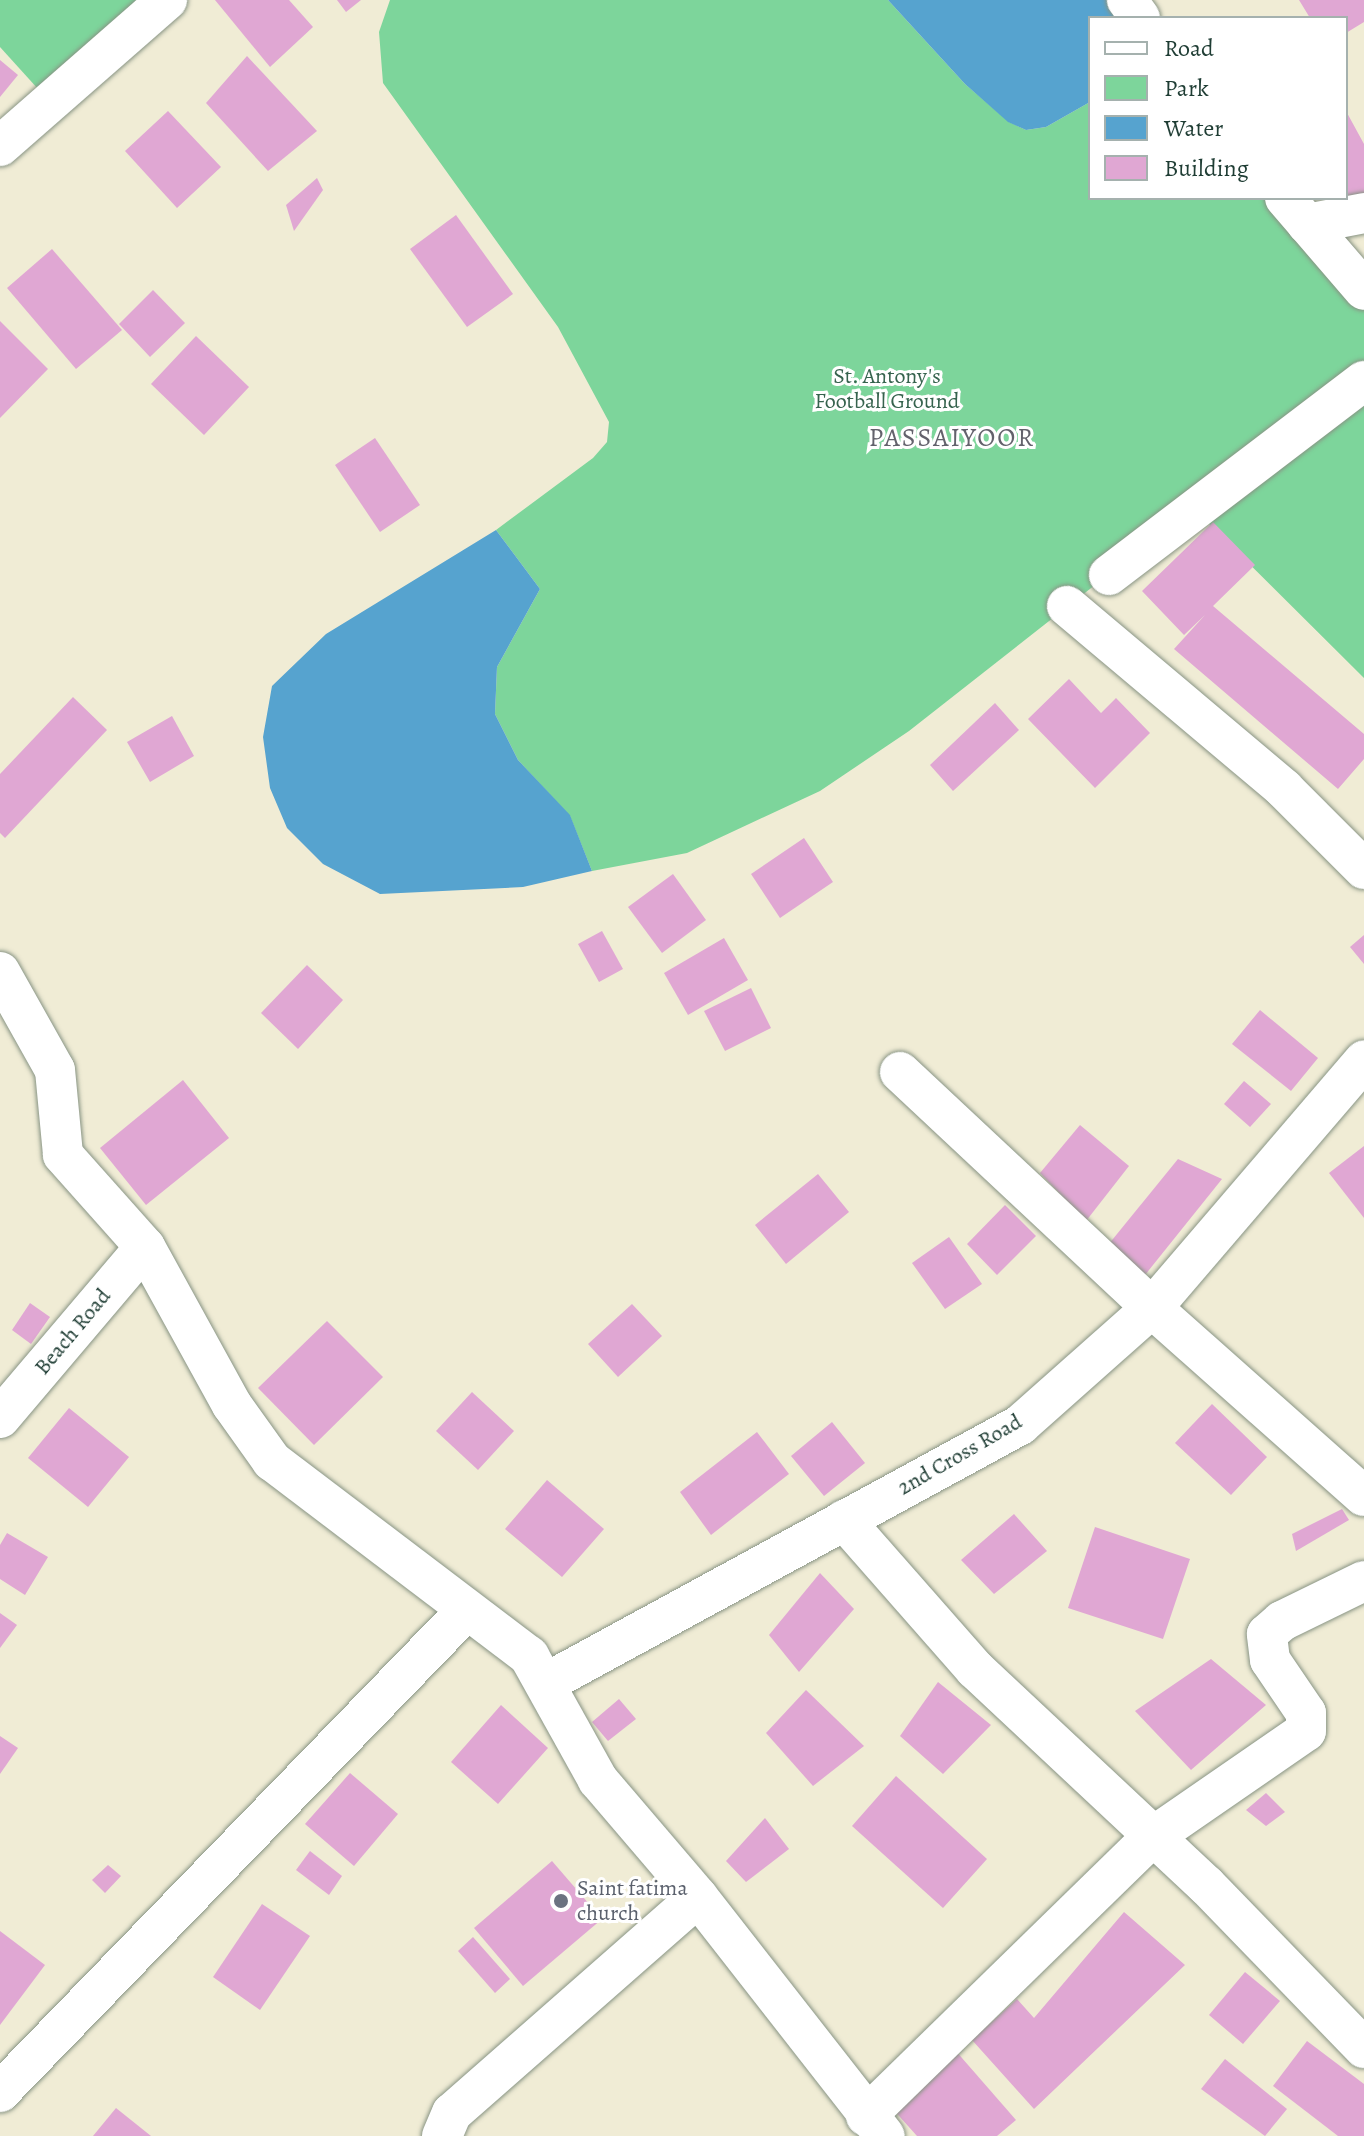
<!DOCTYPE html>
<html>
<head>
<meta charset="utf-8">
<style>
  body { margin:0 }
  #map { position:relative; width:1364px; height:2136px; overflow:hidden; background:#f0ecd5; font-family:Alegreya,serif }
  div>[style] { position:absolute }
  .green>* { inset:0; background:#7dd59b }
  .water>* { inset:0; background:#56a3cf }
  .building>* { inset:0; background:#e0a7d3 }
  .roads { filter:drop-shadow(0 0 2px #889484) drop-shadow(0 0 2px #889484) }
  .minor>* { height:40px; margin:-20px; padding:0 20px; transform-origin:20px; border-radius:20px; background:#fff }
  .dots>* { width:22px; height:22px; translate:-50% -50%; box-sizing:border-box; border:4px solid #fff; border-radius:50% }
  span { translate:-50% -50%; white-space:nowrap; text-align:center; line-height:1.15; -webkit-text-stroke:6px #fff; paint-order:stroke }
  .park-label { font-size:22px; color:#36634e }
  .street-label { font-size:22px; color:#1f3d34 }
  .worship-label { font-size:22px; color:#5b616d }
  .left { translate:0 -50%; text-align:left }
  .quarter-label { font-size:26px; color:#63626c; letter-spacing:2px }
  .legend { position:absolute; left:1088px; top:16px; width:260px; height:184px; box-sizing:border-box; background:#fff; border:2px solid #a5b1ae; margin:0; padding:10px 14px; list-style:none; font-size:24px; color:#1f3d34 }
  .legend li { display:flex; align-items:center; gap:16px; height:40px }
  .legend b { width:40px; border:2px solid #a5b1ae }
</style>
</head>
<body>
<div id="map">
  <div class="green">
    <div style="clip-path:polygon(0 0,136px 0,153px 14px,48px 100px,0 47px)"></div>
    <div style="clip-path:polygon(390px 0,888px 0,965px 84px,1009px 122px,1026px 130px,1046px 127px,1090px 102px,1090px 198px,1285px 198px,1364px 290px,1364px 678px,1193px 508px,909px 731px,820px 791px,687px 853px,592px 871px,570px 816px,518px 760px,495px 714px,497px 667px,540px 589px,496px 530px,593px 458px,607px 442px,609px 422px,558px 327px,383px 83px,379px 32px)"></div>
  </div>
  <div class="water">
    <div style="clip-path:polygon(888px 0,1127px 0,1140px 18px,1090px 18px,1090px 102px,1046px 127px,1026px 130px,1008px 122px,965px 84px)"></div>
    <div style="clip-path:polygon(496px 530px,540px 589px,497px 667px,495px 714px,518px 760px,570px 815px,592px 871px,523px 887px,380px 894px,323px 864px,287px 828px,270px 788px,263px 737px,272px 686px,326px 634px)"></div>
  </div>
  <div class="building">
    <div style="clip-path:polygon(215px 0,289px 0,313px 27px,270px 67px)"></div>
    <div style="clip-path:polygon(337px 0,361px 0,346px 12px)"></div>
    <div style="clip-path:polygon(1299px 0,1364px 0,1364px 22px,1346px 33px,1346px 18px,1310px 18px)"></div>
    <div style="clip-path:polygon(247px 56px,317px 131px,268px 171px,206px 103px)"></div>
    <div style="clip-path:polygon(0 60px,18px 75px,0 97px)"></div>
    <div style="clip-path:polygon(168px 111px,221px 167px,177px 208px,125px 151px)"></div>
    <div style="clip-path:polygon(1346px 111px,1364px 144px,1364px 199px,1336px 214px,1327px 198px,1346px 198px)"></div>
    <div style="clip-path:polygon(317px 178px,323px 190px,294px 231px,286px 205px)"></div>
    <div style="clip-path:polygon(456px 215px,513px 294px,467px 327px,410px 249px)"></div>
    <div style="clip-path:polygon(52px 249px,122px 330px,76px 369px,7px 288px)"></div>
    <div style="clip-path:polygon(153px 290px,185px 323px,150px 357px,119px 324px)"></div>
    <div style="clip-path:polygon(0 321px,48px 369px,0 418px)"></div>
    <div style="clip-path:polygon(196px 336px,249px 387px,204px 435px,151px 384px)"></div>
    <div style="clip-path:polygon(375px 438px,420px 505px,380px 532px,335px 465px)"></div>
    <div style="clip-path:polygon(1213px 522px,1255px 565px,1213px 606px,1364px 734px,1364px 759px,1338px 789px,1174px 649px,1205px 615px,1184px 635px,1142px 591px)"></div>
    <div style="clip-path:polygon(1069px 679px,1101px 713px,1116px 698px,1150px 733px,1095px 788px,1028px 719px)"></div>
    <div style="clip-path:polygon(73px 697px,107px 730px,5px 838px,0 833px,0 774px)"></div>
    <div style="clip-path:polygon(995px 703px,1019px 730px,953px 791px,930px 765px)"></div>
    <div style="clip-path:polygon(172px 716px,194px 756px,150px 782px,127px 742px)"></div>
    <div style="clip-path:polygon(804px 838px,833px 882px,780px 918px,751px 874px)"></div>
    <div style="clip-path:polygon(673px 874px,706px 920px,662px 953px,628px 907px)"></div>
    <div style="clip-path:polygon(602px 931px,623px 969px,599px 982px,578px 944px)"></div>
    <div style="clip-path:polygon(1364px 935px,1364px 964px,1350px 947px)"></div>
    <div style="clip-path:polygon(724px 938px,748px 980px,688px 1015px,664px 973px)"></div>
    <div style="clip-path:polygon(307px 965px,343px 1000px,298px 1049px,261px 1013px)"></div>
    <div style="clip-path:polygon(751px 988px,771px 1028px,725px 1051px,704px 1011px)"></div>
    <div style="clip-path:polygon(1260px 1010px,1318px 1058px,1291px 1091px,1232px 1044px)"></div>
    <div style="clip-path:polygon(183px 1080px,229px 1138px,146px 1205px,100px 1148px)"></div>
    <div style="clip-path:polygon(1244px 1081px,1271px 1104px,1250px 1127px,1224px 1104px)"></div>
    <div style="clip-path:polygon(1080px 1125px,1129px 1166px,1086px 1221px,1040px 1173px)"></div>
    <div style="clip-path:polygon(1364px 1146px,1364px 1218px,1329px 1173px)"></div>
    <div style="clip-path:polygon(1178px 1159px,1222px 1179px,1141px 1280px,1104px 1250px)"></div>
    <div style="clip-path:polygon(818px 1174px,849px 1212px,786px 1264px,755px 1225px)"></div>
    <div style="clip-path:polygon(1005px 1205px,1036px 1236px,997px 1275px,967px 1244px)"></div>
    <div style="clip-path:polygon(949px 1237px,982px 1284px,945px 1309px,912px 1263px)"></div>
    <div style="clip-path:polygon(30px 1303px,50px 1317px,31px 1344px,12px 1330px)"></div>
    <div style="clip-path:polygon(632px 1304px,662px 1336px,618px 1377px,588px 1344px)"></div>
    <div style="clip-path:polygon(327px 1321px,383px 1377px,314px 1445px,258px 1388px)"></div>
    <div style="clip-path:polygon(472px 1392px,514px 1431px,478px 1470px,436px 1431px)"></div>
    <div style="clip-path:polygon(1212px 1404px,1267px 1457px,1231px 1495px,1175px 1443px)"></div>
    <div style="clip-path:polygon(69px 1408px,129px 1457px,88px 1507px,28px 1458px)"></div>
    <div style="clip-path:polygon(832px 1422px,865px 1463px,824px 1496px,791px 1456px)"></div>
    <div style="clip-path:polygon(757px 1432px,789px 1474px,711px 1535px,680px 1492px)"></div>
    <div style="clip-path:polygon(547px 1480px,604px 1529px,562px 1577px,505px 1529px)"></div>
    <div style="clip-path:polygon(1342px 1509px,1349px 1520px,1296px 1551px,1292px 1534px)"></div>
    <div style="clip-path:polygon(1014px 1514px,1047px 1551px,994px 1594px,961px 1560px)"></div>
    <div style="clip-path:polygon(1095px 1527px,1190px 1559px,1163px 1639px,1068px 1608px)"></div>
    <div style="clip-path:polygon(7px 1533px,48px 1557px,25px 1595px,0 1579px,0 1545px)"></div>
    <div style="clip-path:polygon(820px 1573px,854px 1609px,799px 1672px,769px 1635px)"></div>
    <div style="clip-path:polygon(0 1613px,17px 1625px,0 1648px)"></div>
    <div style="clip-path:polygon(1211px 1659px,1266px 1705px,1191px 1770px,1135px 1711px)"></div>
    <div style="clip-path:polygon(938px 1682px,991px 1725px,943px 1774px,900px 1736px)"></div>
    <div style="clip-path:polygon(806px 1690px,864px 1746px,813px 1786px,766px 1733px)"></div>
    <div style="clip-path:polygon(619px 1699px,636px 1719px,608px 1741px,592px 1722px)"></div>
    <div style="clip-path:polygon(501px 1705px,548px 1748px,498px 1804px,451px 1762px)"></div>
    <div style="clip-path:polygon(0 1736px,18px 1748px,0 1774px)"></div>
    <div style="clip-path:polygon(350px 1773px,398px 1814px,354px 1866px,305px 1824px)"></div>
    <div style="clip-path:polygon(896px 1776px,987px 1859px,943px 1908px,852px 1826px)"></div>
    <div style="clip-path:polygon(1266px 1793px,1285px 1812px,1266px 1826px,1246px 1810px)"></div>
    <div style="clip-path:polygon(765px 1818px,789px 1849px,746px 1882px,726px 1861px)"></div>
    <div style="clip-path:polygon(310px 1851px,342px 1876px,329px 1895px,296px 1870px)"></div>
    <div style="clip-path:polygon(552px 1861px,602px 1919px,523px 1986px,474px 1928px)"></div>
    <div style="clip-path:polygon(108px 1865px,121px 1876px,105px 1893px,92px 1880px)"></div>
    <div style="clip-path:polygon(262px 1904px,310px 1936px,260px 2010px,213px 1977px)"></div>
    <div style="clip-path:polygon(1124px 1912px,1185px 1965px,1034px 2109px,972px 2040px,1017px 1999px,1034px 2018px)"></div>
    <div style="clip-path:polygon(0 1931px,45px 1965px,0 2025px)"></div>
    <div style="clip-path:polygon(473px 1937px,510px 1979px,495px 1993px,458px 1951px)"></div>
    <div style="clip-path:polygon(1245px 1972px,1280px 2001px,1243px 2044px,1209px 2015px)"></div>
    <div style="clip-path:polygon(1307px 2041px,1364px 2084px,1364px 2136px,1338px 2136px,1273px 2086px)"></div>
    <div style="clip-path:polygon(955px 2050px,1016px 2120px,997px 2136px,917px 2136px,891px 2107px)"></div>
    <div style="clip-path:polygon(1225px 2059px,1287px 2109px,1265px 2136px,1201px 2089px)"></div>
    <div style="clip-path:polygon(116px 2108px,151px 2136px,93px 2136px)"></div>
  </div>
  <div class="roads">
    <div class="minor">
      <div style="left:1127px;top:0;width:22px;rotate:54deg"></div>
      <div style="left:0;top:146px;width:222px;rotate:-41.2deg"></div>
      <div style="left:1285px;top:198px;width:121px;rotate:49.3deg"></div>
      <div style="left:1307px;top:224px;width:58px;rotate:-10.9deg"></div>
      <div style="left:1109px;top:575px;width:320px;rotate:-37.3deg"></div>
      <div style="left:1067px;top:606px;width:284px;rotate:40.1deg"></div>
      <div style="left:1284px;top:789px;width:113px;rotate:45deg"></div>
      <div style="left:0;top:972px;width:112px;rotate:60.7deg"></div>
      <div style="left:55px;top:1070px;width:85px;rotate:84.6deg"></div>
      <div style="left:63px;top:1155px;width:123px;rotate:48.3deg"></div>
      <div style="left:145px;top:1247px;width:180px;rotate:61.2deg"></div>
      <div style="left:232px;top:1405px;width:69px;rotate:54.5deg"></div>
      <div style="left:272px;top:1461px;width:323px;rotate:37.2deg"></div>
      <div style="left:529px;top:1656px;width:142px;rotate:60.9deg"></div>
      <div style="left:598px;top:1780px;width:154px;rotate:49.5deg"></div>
      <div style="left:698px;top:1897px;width:303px;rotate:52deg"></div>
      <div style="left:900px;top:1072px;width:345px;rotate:43.1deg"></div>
      <div style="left:1152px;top:1308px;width:283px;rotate:41.6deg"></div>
      <div style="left:0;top:1418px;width:224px;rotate:-49.7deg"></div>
      <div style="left:844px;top:1520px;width:198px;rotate:48.7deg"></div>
      <div style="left:975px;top:1669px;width:316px;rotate:43.1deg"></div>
      <div style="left:1206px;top:1885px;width:227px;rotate:45.9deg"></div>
      <div style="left:546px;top:1683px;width:540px;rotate:-28.56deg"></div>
      <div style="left:1020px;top:1425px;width:176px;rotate:-41.6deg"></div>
      <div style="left:1152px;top:1308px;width:326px;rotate:-49.4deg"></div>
      <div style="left:0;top:2092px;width:670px;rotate:-45.91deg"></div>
      <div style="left:866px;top:2116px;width:398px;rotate:-44.3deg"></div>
      <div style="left:1151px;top:1838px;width:188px;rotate:-34.6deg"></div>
      <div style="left:1306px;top:1731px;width:18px;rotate:-90deg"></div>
      <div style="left:1306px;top:1713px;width:64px;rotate:-124.2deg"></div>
      <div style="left:1270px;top:1660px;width:26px;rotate:-97deg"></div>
      <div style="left:1267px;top:1634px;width:20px;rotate:-41deg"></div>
      <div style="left:1282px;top:1621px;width:91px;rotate:-26deg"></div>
      <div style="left:442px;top:2136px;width:25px;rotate:-67deg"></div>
      <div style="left:452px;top:2113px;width:327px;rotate:-41.3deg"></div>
    </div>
  </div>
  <div class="dots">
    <div style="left:561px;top:1901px;background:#6b7280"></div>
  </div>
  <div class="park-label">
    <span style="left:887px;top:389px">St. Antony's<br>Football Ground</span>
  </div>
  <div class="street-label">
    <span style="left:73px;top:1332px;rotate:-50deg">Beach Road</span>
    <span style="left:960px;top:1455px;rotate:-30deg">2nd Cross Road</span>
  </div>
  <div class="worship-label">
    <span class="left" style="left:577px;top:1901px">Saint fatima<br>church</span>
  </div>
  <div class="quarter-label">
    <span style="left:952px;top:438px">PASSAIYOOR</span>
  </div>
  <ul class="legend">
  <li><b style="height:10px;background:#fff"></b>Road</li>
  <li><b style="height:22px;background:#7dd59b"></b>Park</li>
  <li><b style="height:22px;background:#56a3cf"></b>Water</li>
  <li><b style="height:22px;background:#e0a7d3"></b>Building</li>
  </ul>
</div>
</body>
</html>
